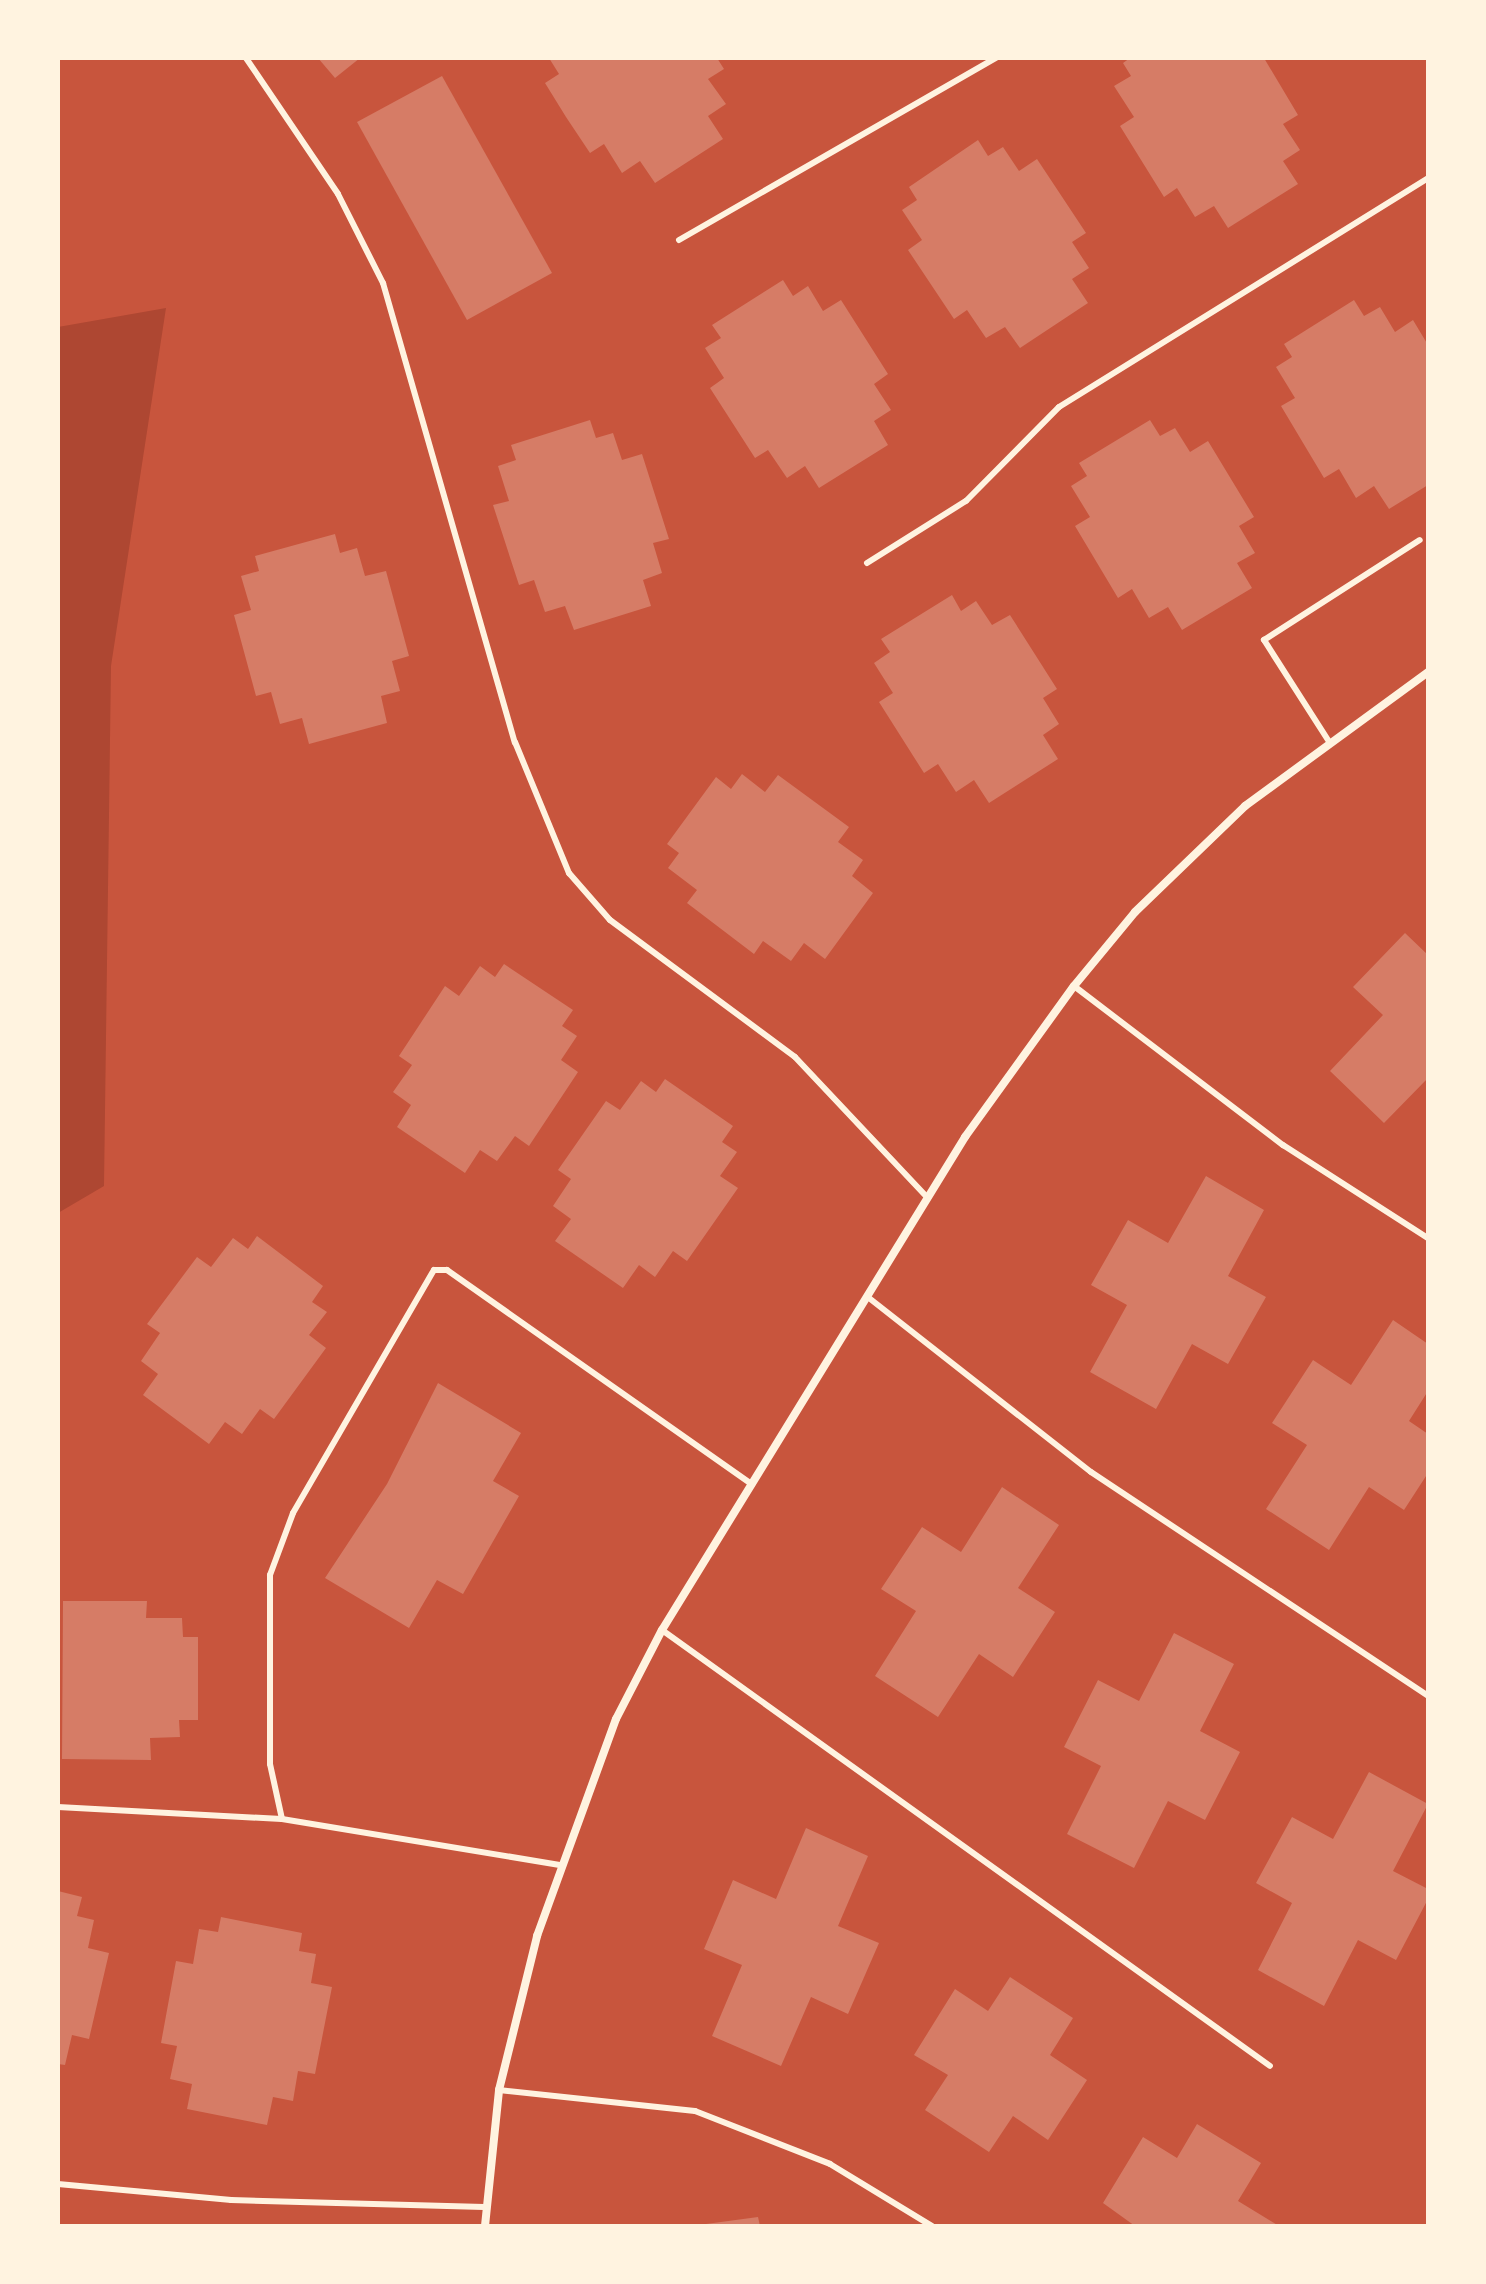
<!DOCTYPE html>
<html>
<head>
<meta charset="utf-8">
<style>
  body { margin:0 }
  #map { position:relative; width:1486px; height:2284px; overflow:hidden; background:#c8553d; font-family:Mulish,sans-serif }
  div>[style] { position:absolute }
  .green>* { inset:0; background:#ae4732 }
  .building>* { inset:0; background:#d67c66 }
  .service>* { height:6px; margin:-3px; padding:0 3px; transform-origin:3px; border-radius:3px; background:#fff3e0 }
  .minor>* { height:8px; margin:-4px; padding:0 4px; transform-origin:4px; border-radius:4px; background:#fff3e0 }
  span { translate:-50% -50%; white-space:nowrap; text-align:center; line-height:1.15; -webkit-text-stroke:7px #fff3e0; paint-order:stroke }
  .frame { position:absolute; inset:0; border:60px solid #fff3e0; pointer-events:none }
</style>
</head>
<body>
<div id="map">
  <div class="green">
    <div style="clip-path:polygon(166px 308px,111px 666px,104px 1186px,58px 1213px,58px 327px)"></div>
  </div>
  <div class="building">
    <div style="clip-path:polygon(318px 58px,360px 58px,335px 78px)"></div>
    <div style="clip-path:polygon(549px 58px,717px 58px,724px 69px,708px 79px,726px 104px,708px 116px,723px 139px,655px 183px,640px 161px,622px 173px,604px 144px,590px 153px,566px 117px,545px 83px,559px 74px)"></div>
    <div style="clip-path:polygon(1130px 58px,1264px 58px,1298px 115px,1283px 124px,1300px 150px,1283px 161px,1298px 184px,1228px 228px,1214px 206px,1195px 217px,1177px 188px,1164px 197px,1120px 126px,1134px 117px,1114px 86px,1131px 76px,1123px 63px)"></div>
    <div style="clip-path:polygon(442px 76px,552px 273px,467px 320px,357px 122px)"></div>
    <div style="clip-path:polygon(978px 140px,988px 156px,1003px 147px,1019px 171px,1037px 159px,1086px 233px,1072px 242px,1089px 268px,1072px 279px,1088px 303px,1020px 348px,1005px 327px,986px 338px,967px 310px,954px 319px,908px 250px,922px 240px,902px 210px,917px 200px,909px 187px)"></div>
    <div style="clip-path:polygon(783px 280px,793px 296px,808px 286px,823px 311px,841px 300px,888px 374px,874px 384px,891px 410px,874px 421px,888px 445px,819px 488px,805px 466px,787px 478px,768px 450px,755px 458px,710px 388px,724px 378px,705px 348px,721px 338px,712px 325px)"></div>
    <div style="clip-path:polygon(1354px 300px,1364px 316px,1380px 307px,1395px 332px,1413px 320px,1428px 345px,1428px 485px,1389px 509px,1374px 486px,1356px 498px,1339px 469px,1324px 478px,1281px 406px,1295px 398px,1276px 367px,1292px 357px,1284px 344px)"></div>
    <div style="clip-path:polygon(590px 420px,596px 438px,613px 433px,622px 460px,642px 454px,669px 539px,653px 543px,662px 573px,643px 580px,651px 606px,574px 630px,565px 606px,545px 612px,534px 580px,519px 585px,493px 505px,509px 501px,498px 466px,516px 460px,511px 445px)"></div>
    <div style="clip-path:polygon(1150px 420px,1160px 436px,1175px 428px,1190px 452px,1208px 441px,1254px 517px,1239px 526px,1255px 553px,1237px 563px,1252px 588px,1182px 630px,1168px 607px,1149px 618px,1132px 589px,1118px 598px,1075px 526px,1090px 517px,1071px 486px,1087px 476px,1079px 463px)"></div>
    <div style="clip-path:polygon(335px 534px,340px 553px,357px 548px,365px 576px,386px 571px,409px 656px,392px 661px,400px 691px,381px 696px,387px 723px,309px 744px,302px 718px,280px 724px,271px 692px,256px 696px,234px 615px,251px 610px,241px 576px,259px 571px,255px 556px)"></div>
    <div style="clip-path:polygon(952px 595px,961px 611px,976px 601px,992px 625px,1010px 615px,1057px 689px,1043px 698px,1059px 724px,1043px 735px,1058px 759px,989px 803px,974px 780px,956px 792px,938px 764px,924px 773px,879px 702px,893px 693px,874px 663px,890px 652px,881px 639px)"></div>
    <div style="clip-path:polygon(742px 774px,765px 792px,778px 775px,849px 827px,838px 842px,863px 860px,852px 876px,873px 893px,825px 959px,804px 943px,791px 961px,763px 941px,754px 954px,687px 903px,697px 890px,668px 868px,679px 853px,667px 844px,716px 777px,731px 789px)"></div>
    <div style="clip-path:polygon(1405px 933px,1428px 955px,1428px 1078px,1384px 1123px,1330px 1071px,1383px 1015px,1353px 987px)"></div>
    <div style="clip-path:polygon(504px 964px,573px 1010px,562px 1026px,577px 1036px,561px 1060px,578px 1072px,529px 1146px,515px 1136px,497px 1161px,480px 1150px,465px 1173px,397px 1127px,411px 1105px,393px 1092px,412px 1065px,399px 1056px,445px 986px,459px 996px,480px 966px,495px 977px)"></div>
    <div style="clip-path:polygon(665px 1079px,733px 1126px,722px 1142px,737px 1152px,720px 1176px,738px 1188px,687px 1261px,673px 1251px,655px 1277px,639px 1265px,623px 1288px,555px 1241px,571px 1219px,553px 1206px,571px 1179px,558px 1170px,606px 1101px,620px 1110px,641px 1081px,656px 1092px)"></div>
    <div style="clip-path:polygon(1206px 1176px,1264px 1210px,1228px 1276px,1266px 1297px,1228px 1364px,1192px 1344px,1156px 1409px,1090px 1372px,1127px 1305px,1091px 1285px,1128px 1220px,1168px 1243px)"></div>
    <div style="clip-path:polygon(257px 1236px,323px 1286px,312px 1302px,327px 1312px,309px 1335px,326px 1348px,274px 1419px,260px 1409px,242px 1434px,225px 1422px,209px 1444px,143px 1395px,158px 1374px,141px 1361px,160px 1333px,147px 1324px,197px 1257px,211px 1267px,233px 1238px,248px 1249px)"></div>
    <div style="clip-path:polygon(1393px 1320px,1428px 1344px,1428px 1391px,1409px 1421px,1428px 1434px,1428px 1473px,1404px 1510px,1369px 1487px,1329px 1550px,1266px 1509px,1307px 1445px,1272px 1423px,1313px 1360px,1351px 1385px)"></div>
    <div style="clip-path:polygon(438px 1383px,521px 1433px,493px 1481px,519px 1496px,463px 1594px,437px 1580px,409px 1628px,325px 1578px,387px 1484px)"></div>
    <div style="clip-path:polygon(1002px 1487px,1059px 1525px,1018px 1588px,1055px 1612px,1013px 1677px,979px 1654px,938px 1717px,875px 1676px,916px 1611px,881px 1589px,922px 1527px,961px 1552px)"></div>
    <div style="clip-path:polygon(63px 1601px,147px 1601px,146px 1618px,182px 1618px,183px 1637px,198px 1637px,198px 1720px,179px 1720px,180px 1737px,150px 1738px,151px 1760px,62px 1759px)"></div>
    <div style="clip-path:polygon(1174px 1633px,1234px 1664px,1200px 1731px,1240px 1752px,1205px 1820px,1168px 1801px,1134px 1868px,1067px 1834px,1101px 1766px,1064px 1747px,1098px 1680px,1139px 1701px)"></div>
    <div style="clip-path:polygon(1369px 1772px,1428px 1804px,1393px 1871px,1428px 1889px,1428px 1899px,1396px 1960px,1358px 1940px,1324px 2006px,1258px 1970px,1292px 1903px,1256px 1883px,1292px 1817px,1333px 1839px)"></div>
    <div style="clip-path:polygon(806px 1828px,868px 1856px,838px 1926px,879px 1943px,848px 2014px,811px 1997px,781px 2066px,712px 2036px,742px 1965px,704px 1949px,733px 1880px,776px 1899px)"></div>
    <div style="clip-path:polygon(58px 1891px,82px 1897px,77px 1916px,94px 1920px,88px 1948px,109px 1953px,89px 2039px,72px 2035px,65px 2065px,58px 2064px)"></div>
    <div style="clip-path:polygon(221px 1917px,302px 1933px,299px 1951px,316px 1954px,311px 1983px,332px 1987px,315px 2074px,298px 2071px,293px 2101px,273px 2097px,267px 2125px,187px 2109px,192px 2084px,170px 2079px,177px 2046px,161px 2043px,176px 1961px,193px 1964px,199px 1929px,218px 1932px)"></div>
    <div style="clip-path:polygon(1010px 1977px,1073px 2018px,1050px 2055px,1087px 2080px,1048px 2140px,1013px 2116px,989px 2152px,925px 2110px,948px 2075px,914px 2055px,955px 1989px,988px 2011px)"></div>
    <div style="clip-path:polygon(1197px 2124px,1261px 2163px,1238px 2201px,1279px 2226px,1135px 2226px,1103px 2203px,1143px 2137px,1177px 2158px)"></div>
    <div style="clip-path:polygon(758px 2217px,760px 2226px,706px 2226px,706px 2224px)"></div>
  </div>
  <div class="service">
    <div style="left:246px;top:58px;width:164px;rotate:55.9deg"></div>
    <div style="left:338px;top:194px;width:100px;rotate:63.2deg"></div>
    <div style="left:383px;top:283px;width:478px;rotate:74deg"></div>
    <div style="left:515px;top:742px;width:142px;rotate:67.6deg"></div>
    <div style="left:569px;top:873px;width:62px;rotate:48.9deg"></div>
    <div style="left:610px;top:920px;width:230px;rotate:36.5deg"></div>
    <div style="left:795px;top:1057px;width:194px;rotate:46.7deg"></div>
    <div style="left:679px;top:240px;width:366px;rotate:-29.9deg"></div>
    <div style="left:867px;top:563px;width:117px;rotate:-32.1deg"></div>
    <div style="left:966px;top:501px;width:132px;rotate:-45.3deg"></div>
    <div style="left:1059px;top:407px;width:434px;rotate:-31.8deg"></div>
    <div style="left:1328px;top:740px;width:119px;rotate:-122.6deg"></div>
    <div style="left:1264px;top:640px;width:185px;rotate:-32.7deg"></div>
    <div style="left:1074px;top:986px;width:263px;rotate:37.3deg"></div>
    <div style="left:1283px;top:1145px;width:172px;rotate:32.7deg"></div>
    <div style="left:869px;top:1298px;width:282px;rotate:38.1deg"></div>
    <div style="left:1091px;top:1472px;width:405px;rotate:33.6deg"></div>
    <div style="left:662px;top:1630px;width:748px;rotate:35.64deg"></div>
    <div style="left:58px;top:1807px;width:224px;rotate:3.1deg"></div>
    <div style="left:282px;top:1819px;width:283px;rotate:9.4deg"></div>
    <div style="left:282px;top:1819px;width:56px;rotate:-102.3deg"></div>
    <div style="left:270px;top:1764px;width:189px;rotate:-90deg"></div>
    <div style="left:270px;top:1575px;width:66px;rotate:-69.6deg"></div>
    <div style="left:293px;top:1513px;width:281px;rotate:-59.9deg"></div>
    <div style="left:434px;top:1270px;width:13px"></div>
    <div style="left:447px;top:1270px;width:373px;rotate:35.1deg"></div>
    <div style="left:499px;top:2090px;width:197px;rotate:6.1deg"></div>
    <div style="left:695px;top:2111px;width:145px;rotate:21.4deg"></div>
    <div style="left:830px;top:2164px;width:119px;rotate:31.3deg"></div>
    <div style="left:58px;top:2184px;width:174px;rotate:5.3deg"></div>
    <div style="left:231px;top:2200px;width:253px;rotate:1.6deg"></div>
  </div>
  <div class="minor">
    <div style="left:485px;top:2226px;width:137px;rotate:-84.1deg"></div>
    <div style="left:499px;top:2090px;width:159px;rotate:-76.1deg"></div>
    <div style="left:537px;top:1936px;width:231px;rotate:-70deg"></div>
    <div style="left:616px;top:1719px;width:100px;rotate:-62.7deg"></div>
    <div style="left:662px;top:1630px;width:579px;rotate:-58.42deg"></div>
    <div style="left:965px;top:1137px;width:186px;rotate:-54.2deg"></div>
    <div style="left:1074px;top:986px;width:96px;rotate:-50.5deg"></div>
    <div style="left:1135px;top:912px;width:153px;rotate:-43.9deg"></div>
    <div style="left:1245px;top:806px;width:227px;rotate:-36.2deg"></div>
  </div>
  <div class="frame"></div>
</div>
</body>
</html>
